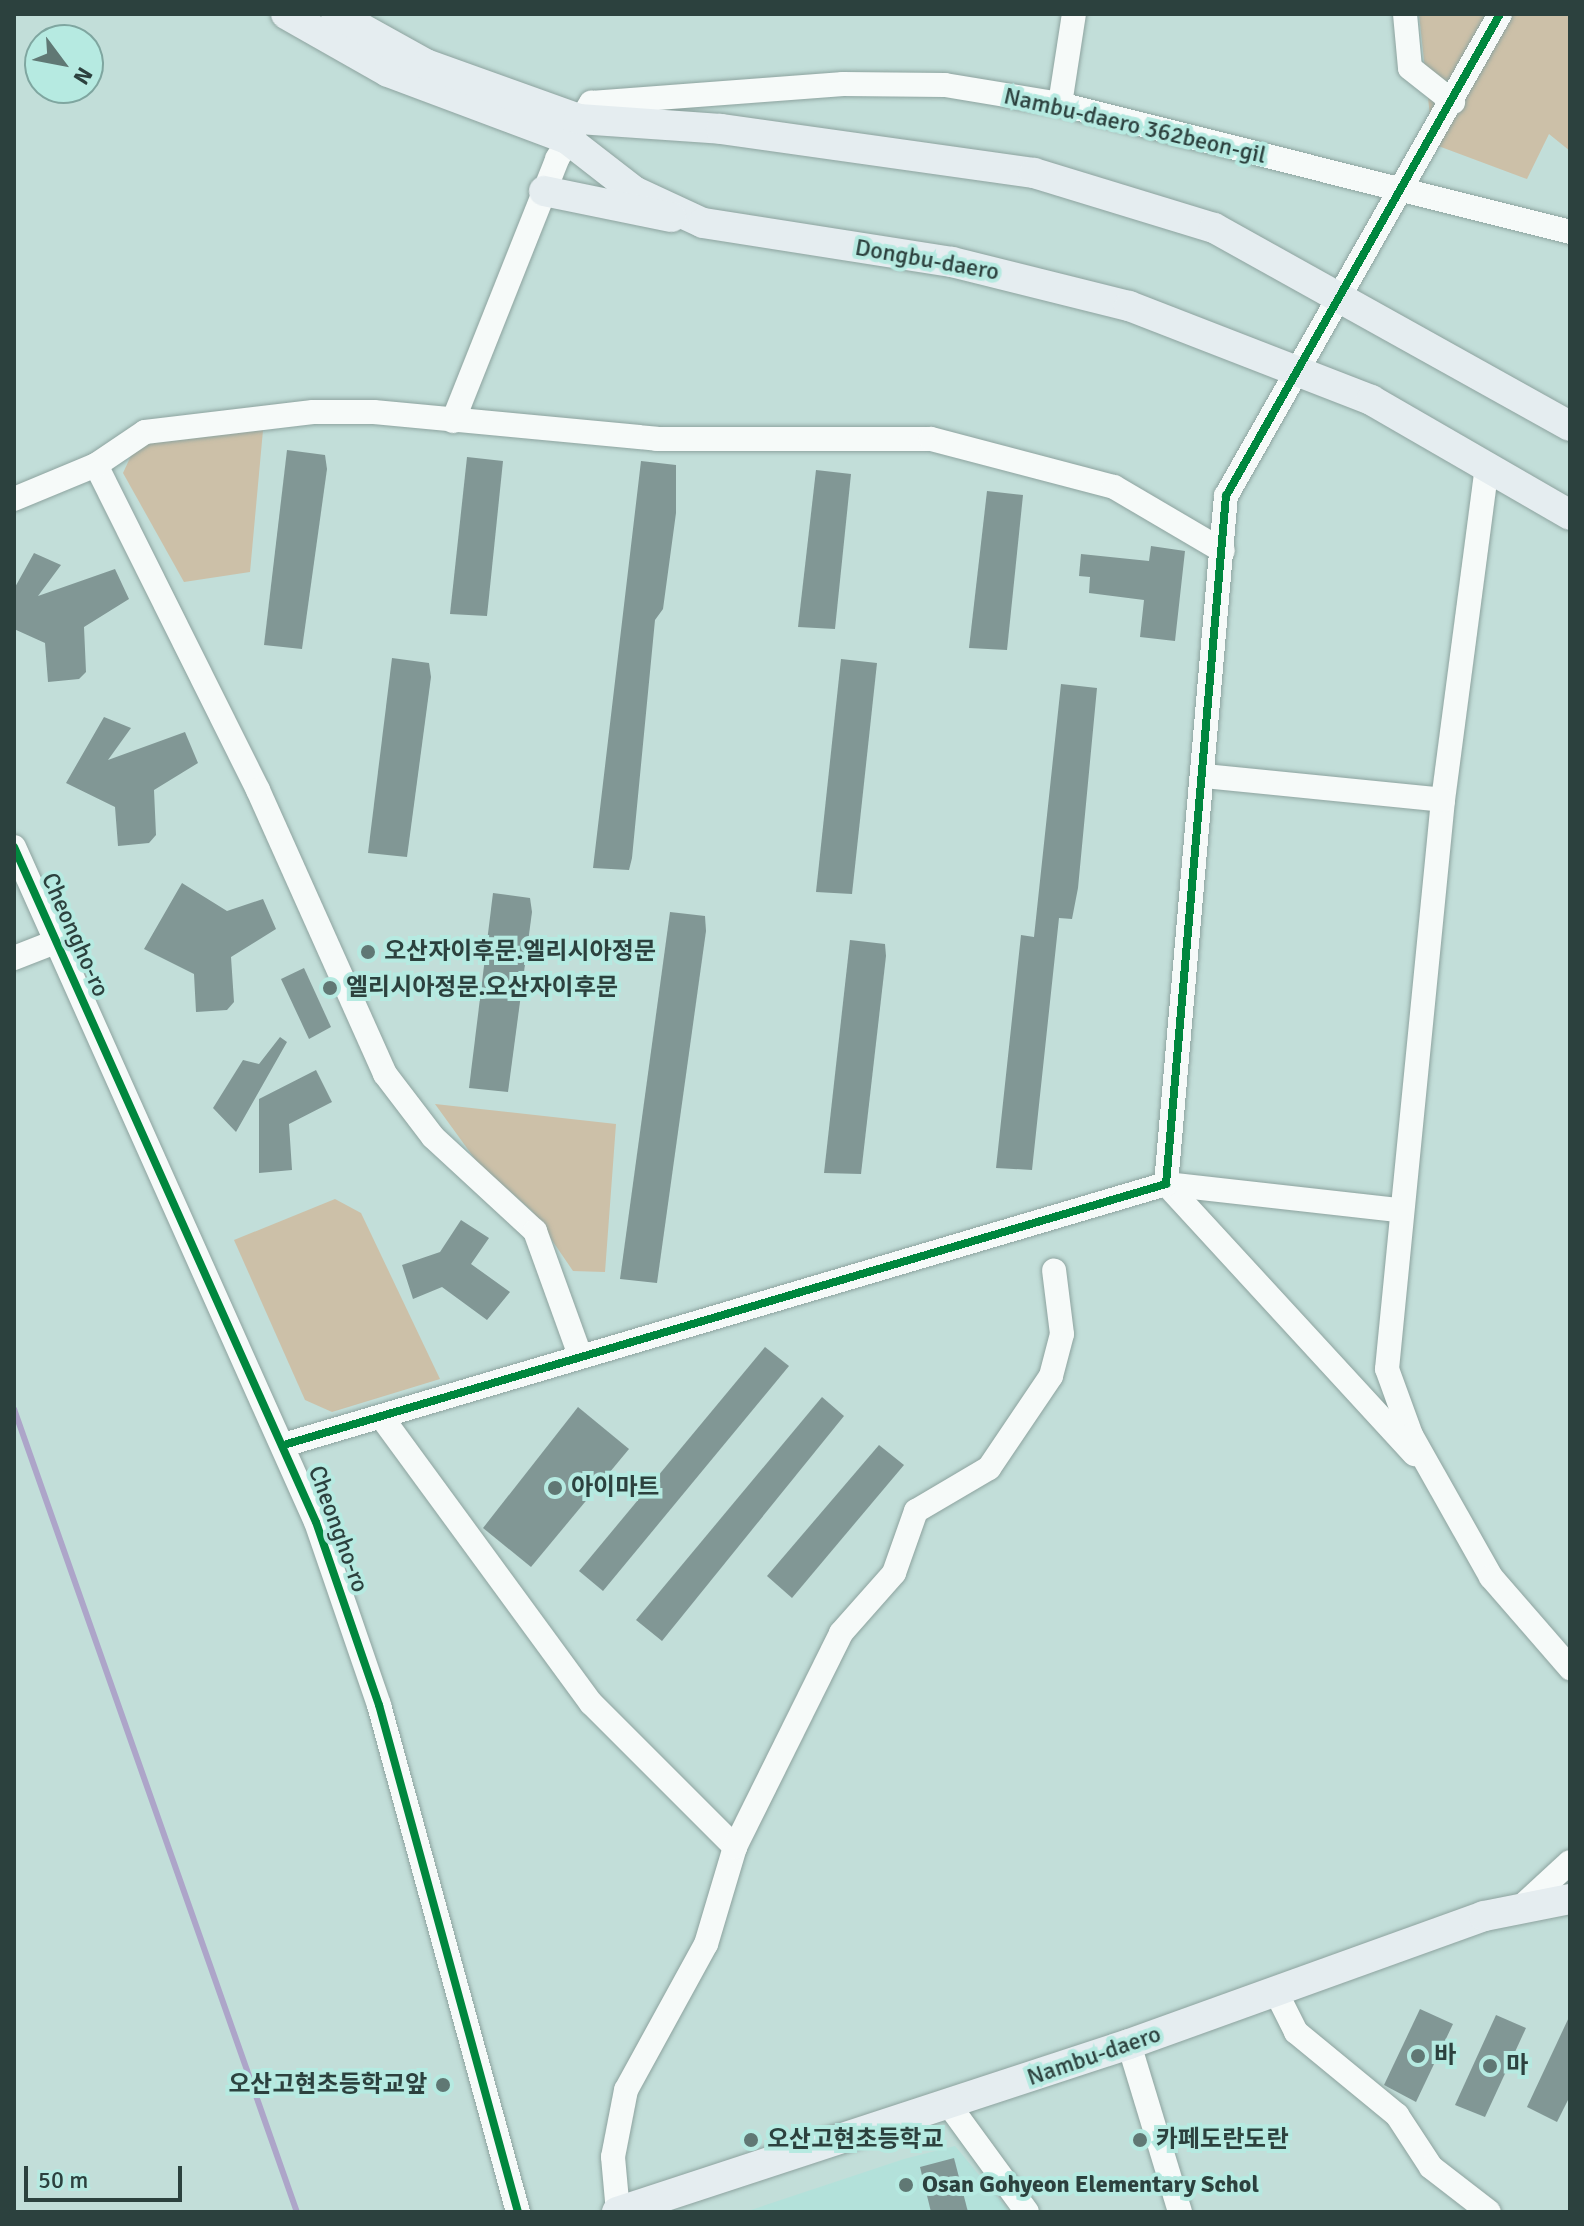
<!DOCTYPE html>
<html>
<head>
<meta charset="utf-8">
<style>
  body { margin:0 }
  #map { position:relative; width:1584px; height:2226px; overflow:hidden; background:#c2ded9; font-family:Signika,"Noto Sans KR",sans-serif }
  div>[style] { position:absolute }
  .built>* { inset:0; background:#b3e1da }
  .green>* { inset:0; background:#ccc0a8 }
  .stream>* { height:6px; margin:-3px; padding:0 3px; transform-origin:3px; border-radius:3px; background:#ada5c9 }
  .building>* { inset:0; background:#819795 }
  .roads { filter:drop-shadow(0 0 2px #8da39f) drop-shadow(0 0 2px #8da39f) }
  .minor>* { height:24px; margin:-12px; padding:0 12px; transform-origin:12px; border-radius:12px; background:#f6faf9 }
  .major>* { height:30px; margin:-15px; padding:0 15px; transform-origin:15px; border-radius:15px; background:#e5edf0 }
  .cycleway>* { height:8px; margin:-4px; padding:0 4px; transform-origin:4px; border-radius:4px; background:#00873e }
  .dots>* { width:22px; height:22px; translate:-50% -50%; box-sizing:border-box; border:4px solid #b6eae1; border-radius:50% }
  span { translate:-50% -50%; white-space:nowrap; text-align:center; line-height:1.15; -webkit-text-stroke:8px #b6eae1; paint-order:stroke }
  .street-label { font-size:24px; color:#2c413e }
  .poi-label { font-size:24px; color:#2c413e; font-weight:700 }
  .left { translate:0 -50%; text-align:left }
  .right { translate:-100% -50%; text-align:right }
  .frame { position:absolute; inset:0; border:16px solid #2c413e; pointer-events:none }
  .north { position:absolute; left:24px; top:24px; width:80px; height:80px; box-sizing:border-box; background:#b6eae1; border:2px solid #7fa6a0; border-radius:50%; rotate:122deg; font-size:22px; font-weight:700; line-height:32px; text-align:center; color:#2c413e }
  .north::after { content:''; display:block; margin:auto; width:28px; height:36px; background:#607874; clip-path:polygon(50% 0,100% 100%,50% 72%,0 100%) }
  .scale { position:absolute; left:24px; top:2166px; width:158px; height:36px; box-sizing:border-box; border:4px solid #2c413e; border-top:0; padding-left:10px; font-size:24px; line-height:28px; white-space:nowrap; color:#2c413e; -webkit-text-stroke:6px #b6eae1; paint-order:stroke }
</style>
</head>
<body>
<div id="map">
  <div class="built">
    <div style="clip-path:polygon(955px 2146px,1010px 2212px,745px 2212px,904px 2159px)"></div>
  </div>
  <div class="green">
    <div style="clip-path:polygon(1419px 14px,1570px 14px,1570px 151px,1549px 134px,1527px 179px,1433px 144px)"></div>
    <div style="clip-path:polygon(263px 430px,250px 572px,184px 582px,123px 473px,135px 447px,180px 433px)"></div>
    <div style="clip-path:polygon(435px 1104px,616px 1124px,605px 1272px,573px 1271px,532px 1211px,477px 1162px)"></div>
    <div style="clip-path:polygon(335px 1199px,361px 1213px,440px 1379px,332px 1412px,305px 1400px,234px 1240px)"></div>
  </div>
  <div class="stream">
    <div style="left:14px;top:1409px;width:851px;rotate:70.59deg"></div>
  </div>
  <div class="building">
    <div style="clip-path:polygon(287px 450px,325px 455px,327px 469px,302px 649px,264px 645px)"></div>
    <div style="clip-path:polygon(467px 457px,503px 461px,487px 616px,450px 614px)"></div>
    <div style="clip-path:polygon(641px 461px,676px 465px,676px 513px,663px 609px,655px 620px,632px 858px,629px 870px,593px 868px)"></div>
    <div style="clip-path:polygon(816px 470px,851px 474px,835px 629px,798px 627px)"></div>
    <div style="clip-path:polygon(987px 491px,1023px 495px,1007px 650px,969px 648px)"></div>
    <div style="clip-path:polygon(1151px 546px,1185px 551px,1175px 641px,1140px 637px,1144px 600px,1089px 593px,1090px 577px,1079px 576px,1081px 554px,1149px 561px)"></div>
    <div style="clip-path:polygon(34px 553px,61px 565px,38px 596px,115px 569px,129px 599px,84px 627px,86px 672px,79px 679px,48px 682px,45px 643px,14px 629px,14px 589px)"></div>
    <div style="clip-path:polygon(392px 658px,429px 663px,431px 677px,407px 857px,368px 853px)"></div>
    <div style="clip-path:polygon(841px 659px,877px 663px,852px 894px,816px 892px)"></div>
    <div style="clip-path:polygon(1061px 684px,1097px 688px,1078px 888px,1072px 919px,1059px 918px,1032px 1170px,996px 1168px,1021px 935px,1034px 937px)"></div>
    <div style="clip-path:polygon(104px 717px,131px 728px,108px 760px,185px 732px,198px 763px,154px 790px,156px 835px,149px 843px,118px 846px,115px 807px,66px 783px)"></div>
    <div style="clip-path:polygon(182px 883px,227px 911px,263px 899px,276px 929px,231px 957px,234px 1002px,227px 1010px,196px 1012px,194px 974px,144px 949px)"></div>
    <div style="clip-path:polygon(493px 893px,530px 898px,532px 912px,508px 1092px,469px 1088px)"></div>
    <div style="clip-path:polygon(670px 912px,705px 916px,706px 931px,657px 1283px,620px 1279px)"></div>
    <div style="clip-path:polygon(850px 940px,885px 944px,886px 956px,861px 1174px,824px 1173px)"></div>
    <div style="clip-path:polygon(304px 968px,331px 1027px,309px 1039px,281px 979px)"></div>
    <div style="clip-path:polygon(280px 1037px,287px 1042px,236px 1132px,213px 1108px,243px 1060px,259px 1064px)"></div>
    <div style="clip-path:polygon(316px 1070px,332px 1102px,289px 1124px,292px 1170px,259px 1173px,259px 1099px)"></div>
    <div style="clip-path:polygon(461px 1220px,489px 1238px,471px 1264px,510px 1292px,487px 1320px,442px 1287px,413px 1299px,402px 1265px,440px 1252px)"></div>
    <div style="clip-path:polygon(765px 1347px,789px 1366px,603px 1591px,579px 1571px)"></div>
    <div style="clip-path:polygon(822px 1397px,844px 1416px,662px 1641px,636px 1620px)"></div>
    <div style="clip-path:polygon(578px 1407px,629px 1449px,531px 1567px,483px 1528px)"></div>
    <div style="clip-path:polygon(879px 1445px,904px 1465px,792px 1598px,767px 1576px)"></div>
    <div style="clip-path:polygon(1420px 2009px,1453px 2024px,1416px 2102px,1384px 2085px)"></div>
    <div style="clip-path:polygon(1496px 2015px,1526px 2028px,1485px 2117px,1455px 2105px)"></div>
    <div style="clip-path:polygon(1570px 2015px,1570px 2096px,1557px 2122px,1527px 2107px)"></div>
    <div style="clip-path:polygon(954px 2158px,968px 2212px,931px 2212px,920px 2167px)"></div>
  </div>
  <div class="roads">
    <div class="minor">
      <div style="left:1405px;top:14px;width:54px;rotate:84.7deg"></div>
      <div style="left:1410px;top:68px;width:55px;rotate:38.3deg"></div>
      <div style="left:1060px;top:104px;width:91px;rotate:-81.2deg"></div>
      <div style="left:453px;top:421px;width:282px;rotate:-68.3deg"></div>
      <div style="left:557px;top:159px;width:66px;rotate:-58.7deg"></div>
      <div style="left:591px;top:103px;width:253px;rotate:-4.3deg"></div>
      <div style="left:843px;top:84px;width:102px;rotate:0.6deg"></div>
      <div style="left:945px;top:85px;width:117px;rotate:9.4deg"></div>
      <div style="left:1060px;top:104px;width:526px;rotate:14.09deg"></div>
      <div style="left:96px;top:465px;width:363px;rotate:63.5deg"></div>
      <div style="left:258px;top:790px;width:311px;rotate:65.9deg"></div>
      <div style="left:385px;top:1074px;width:79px;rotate:52.7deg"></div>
      <div style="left:433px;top:1137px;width:139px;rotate:42.7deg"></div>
      <div style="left:535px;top:1231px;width:132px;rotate:70.1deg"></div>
      <div style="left:1487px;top:466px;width:337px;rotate:97.5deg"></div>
      <div style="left:1443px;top:800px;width:572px;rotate:95.62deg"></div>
      <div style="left:1387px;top:1369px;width:70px;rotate:70deg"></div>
      <div style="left:1411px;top:1435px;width:163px;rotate:60.6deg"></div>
      <div style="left:1491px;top:1577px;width:121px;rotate:49deg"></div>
      <div style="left:14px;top:499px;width:89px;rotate:-22.5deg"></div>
      <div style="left:96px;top:465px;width:59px;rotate:-34deg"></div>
      <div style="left:145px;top:432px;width:169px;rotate:-6.8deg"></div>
      <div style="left:313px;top:412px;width:61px"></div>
      <div style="left:374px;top:412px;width:284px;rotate:5.4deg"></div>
      <div style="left:657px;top:439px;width:274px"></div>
      <div style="left:931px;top:439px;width:189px;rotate:14.7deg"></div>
      <div style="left:1114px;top:487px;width:126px;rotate:30.4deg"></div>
      <div style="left:1204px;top:776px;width:240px;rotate:5.7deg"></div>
      <div style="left:14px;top:847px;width:739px;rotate:65.9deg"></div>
      <div style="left:316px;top:1522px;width:194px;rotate:71deg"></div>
      <div style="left:379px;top:1705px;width:526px;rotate:74.67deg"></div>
      <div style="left:14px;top:958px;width:44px;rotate:-21.3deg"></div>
      <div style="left:1166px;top:1184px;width:367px;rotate:47.4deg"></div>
      <div style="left:1166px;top:1184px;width:233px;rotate:6.4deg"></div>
      <div style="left:383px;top:1419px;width:352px;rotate:53.8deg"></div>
      <div style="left:591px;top:1703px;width:204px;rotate:45deg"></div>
      <div style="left:735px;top:1847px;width:101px;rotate:106.6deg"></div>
      <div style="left:706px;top:1944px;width:166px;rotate:118.7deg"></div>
      <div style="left:626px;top:2090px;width:68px;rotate:101deg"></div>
      <div style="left:613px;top:2157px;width:55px;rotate:84.8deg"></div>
      <div style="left:287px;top:1444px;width:917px;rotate:-16.48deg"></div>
      <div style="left:1166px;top:1184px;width:691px;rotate:-85.02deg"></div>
      <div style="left:1226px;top:496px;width:554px;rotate:-60.38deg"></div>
      <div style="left:735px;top:1847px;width:239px;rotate:-63.6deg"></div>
      <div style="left:841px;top:1633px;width:80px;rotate:-48.5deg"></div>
      <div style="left:894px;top:1573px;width:66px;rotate:-70.5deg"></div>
      <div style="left:916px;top:1511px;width:85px;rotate:-30.5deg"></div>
      <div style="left:989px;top:1468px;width:111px;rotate:-56deg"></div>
      <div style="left:1051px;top:1376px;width:43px;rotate:-75.3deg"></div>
      <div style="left:1062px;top:1334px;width:64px;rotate:-97.1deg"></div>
      <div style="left:1519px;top:1909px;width:69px;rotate:-42.7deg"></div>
      <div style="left:1276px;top:1992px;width:45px;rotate:63.4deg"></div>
      <div style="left:1296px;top:2032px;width:131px;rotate:39.4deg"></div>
      <div style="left:1397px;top:2115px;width:62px;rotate:56.8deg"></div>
      <div style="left:1431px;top:2167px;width:73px;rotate:37.8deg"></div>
      <div style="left:1129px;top:2044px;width:176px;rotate:73.1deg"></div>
      <div style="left:949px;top:2105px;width:132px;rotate:53.9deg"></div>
    </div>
    <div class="major">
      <div style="left:286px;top:14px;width:117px;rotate:29.6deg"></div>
      <div style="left:388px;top:72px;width:191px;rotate:20.5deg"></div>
      <div style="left:567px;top:139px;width:85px;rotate:37.8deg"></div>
      <div style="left:634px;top:191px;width:76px;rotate:24.9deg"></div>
      <div style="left:703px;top:223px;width:252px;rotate:8.9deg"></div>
      <div style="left:952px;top:262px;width:182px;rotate:14deg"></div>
      <div style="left:1129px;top:306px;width:260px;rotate:21.2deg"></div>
      <div style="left:1371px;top:400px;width:230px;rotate:30deg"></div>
      <div style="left:336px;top:14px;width:103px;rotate:29.1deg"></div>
      <div style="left:426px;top:64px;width:163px;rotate:19.8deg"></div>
      <div style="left:579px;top:119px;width:142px;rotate:4deg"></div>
      <div style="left:721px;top:129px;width:316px;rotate:8deg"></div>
      <div style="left:1034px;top:173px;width:188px;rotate:17deg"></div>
      <div style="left:1214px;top:228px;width:407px;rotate:29.1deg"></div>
      <div style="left:544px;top:191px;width:130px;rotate:11.6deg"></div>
      <div style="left:617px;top:2212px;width:539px;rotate:-18.17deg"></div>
      <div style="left:1129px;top:2044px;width:377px;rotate:-19.8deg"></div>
      <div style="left:1484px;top:1916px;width:88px;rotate:-11.2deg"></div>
    </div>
  </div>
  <div class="cycleway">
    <div style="left:14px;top:847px;width:739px;rotate:65.9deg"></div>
    <div style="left:316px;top:1522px;width:194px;rotate:71deg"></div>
    <div style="left:379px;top:1705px;width:526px;rotate:74.67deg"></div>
    <div style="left:287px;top:1444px;width:917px;rotate:-16.48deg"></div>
    <div style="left:1166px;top:1184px;width:691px;rotate:-85.02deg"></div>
    <div style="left:1226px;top:496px;width:554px;rotate:-60.38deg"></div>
  </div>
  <div class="dots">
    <div style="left:368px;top:952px;background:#607874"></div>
    <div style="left:330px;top:988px;background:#607874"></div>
    <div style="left:555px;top:1488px;background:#607874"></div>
    <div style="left:1418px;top:2056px;background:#607874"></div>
    <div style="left:1490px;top:2066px;background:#607874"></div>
    <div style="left:443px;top:2085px;background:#607874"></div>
    <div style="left:751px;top:2140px;background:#607874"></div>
    <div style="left:1140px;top:2140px;background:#607874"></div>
    <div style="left:906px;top:2185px;background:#607874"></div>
  </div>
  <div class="street-label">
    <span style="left:1135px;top:126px;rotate:13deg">Nambu-daero 362beon-gil</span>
    <span style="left:927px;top:260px;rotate:10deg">Dongbu-daero</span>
    <span style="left:75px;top:935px;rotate:66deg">Cheongho-ro</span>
    <span style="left:338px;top:1529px;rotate:70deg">Cheongho-ro</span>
    <span style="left:1094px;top:2056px;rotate:-19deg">Nambu-daero</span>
  </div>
  <div class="poi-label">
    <span class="left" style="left:384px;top:952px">오산자이후문.엘리시아정문</span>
    <span class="left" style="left:346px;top:988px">엘리시아정문.오산자이후문</span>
    <span class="left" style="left:571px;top:1488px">아이마트</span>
    <span class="left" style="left:1434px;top:2056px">바</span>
    <span class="left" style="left:1506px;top:2066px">마</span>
    <span class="right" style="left:427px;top:2085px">오산고현초등학교앞</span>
    <span class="left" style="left:767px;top:2140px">오산고현초등학교</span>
    <span class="left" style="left:1156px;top:2140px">카페도란도란</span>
    <span class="left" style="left:922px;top:2185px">Osan Gohyeon Elementary Schol</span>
  </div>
  <div class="frame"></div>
  <div class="north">N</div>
  <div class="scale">50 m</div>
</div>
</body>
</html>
